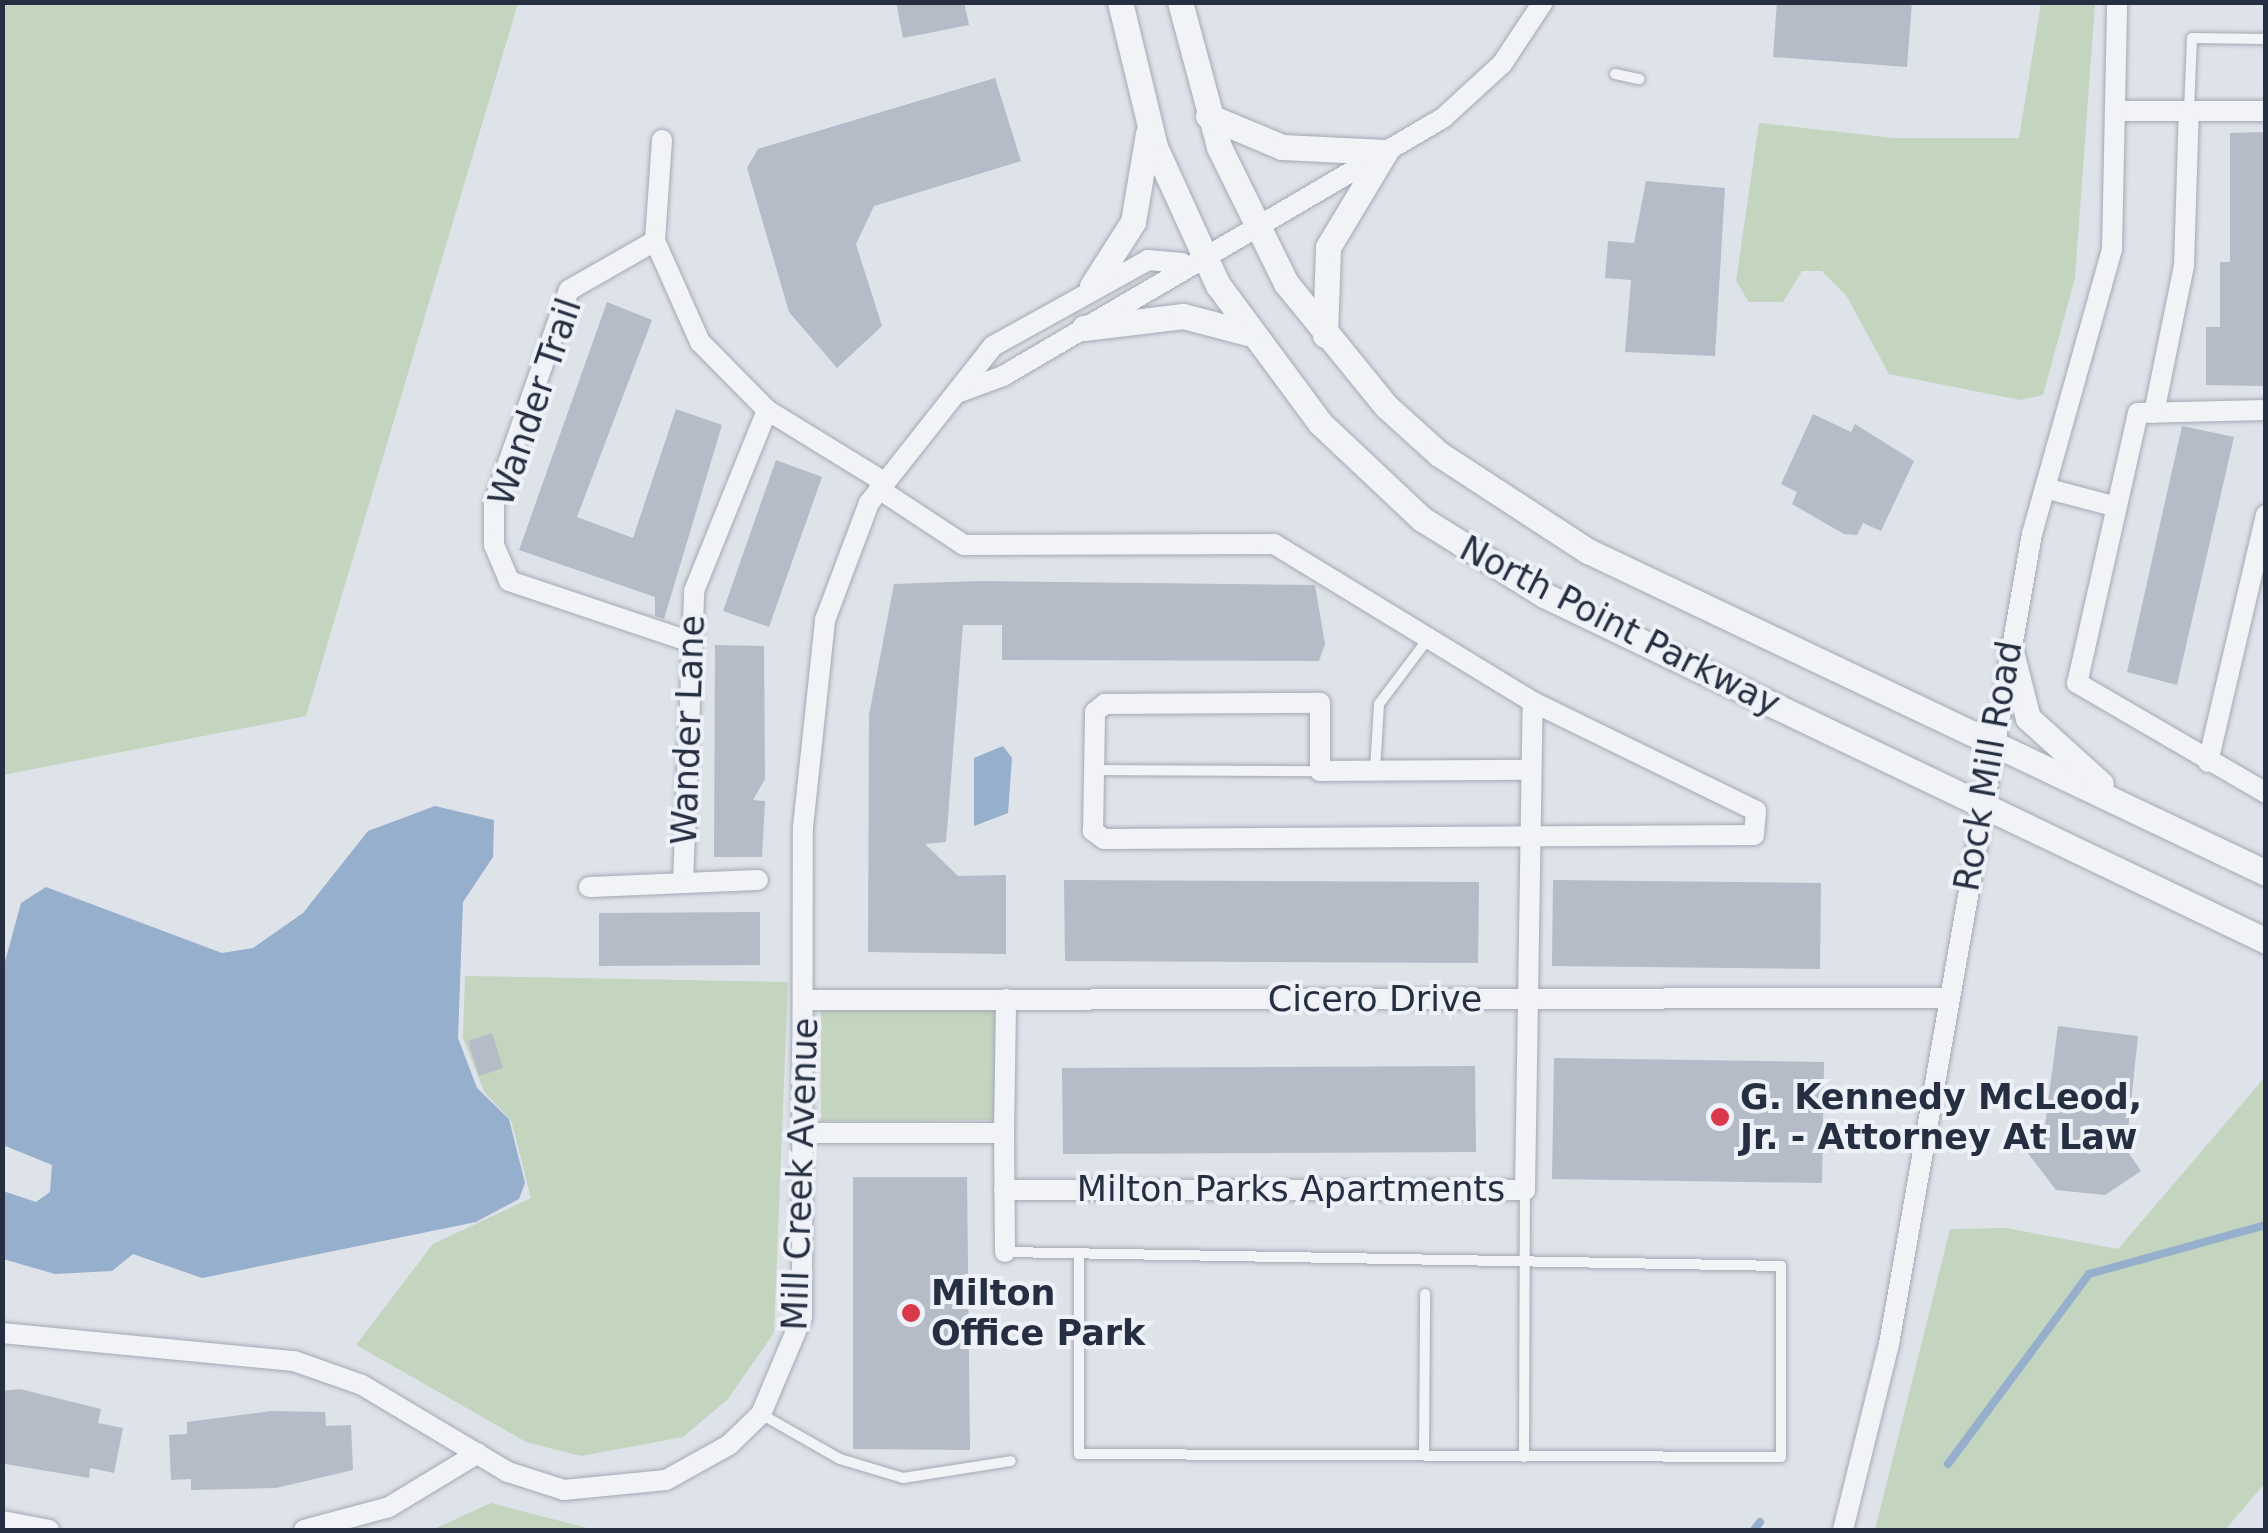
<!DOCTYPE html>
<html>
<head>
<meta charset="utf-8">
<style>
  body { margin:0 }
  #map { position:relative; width:2268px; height:1533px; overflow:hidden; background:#dee2e9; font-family:"DejaVu Sans",sans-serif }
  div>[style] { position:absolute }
  .green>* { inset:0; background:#c3d4bf }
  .water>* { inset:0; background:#96afcd }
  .stream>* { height:8px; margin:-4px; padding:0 4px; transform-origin:4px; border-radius:4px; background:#96afcd }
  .building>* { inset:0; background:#b5bbc7 }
  .roads { filter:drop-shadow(0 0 2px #a3a9b4) drop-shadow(0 0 2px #a3a9b4) }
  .service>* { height:10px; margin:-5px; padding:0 5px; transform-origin:5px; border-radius:5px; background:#f1f3f7 }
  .minor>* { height:20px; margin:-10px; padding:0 10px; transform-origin:10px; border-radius:10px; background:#f1f3f7 }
  .tertiary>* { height:25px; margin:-12.5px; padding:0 12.5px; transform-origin:12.5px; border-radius:12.5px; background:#f1f3f7 }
  .dots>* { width:28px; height:28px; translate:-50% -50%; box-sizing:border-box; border:5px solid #eef1f7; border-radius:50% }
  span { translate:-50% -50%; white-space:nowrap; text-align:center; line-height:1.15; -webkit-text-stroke:8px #eef1f7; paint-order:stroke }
  .street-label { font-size:35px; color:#262f42 }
  .poi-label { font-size:35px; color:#262f42; font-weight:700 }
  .left { translate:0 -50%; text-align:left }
  .frame { position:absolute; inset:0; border:5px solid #262f42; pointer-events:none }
</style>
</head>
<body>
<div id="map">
  <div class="green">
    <div style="clip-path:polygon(3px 2px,518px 3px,306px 716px,3px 775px)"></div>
    <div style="clip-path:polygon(2041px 3px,2095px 3px,2075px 278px,2043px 395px,2020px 400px,1889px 374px,1846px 295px,1822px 271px,1802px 271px,1783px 302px,1749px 302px,1736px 281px,1759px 123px,1894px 138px,2019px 138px)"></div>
    <div style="clip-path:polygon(465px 976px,788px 982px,774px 1333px,727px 1400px,683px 1437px,581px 1456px,526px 1442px,356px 1345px,433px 1244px,531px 1198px,511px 1120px,485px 1093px,463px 1038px)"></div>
    <div style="clip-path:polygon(995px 1008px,996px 1120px,821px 1121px,821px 1009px)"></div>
    <div style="clip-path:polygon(2265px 1077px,2265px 1483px,2225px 1530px,1875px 1530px,1950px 1229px,2006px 1228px,2118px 1249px)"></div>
    <div style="clip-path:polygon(491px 1503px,595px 1530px,432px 1530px)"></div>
  </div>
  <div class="water">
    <div style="clip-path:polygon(1003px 746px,1012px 758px,1008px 813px,974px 826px,974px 758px)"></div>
    <div style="clip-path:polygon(435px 806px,494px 820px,493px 857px,463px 902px,458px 1038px,477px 1088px,509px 1119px,525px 1183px,519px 1199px,476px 1222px,202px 1278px,133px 1254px,112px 1271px,55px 1274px,3px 1259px,3px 1191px,36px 1202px,50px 1192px,52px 1165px,3px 1145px,3px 969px,21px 903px,46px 887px,222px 953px,253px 948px,303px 913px,368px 831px)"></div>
  </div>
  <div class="stream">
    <div style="left:1948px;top:1464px;width:237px;rotate:-53.4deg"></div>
    <div style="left:2089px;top:1274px;width:184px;rotate:-15.5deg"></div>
    <div style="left:1754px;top:1530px;width:10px;rotate:-53deg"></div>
  </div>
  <div class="building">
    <div style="clip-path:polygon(896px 2px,964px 2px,969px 25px,903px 38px)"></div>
    <div style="clip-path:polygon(1777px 2px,1912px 2px,1907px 67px,1773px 57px)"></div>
    <div style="clip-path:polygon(995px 78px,1021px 161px,874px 206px,856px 244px,882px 326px,837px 368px,789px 312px,747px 168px,758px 149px)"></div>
    <div style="clip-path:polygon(2266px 132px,2263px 386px,2206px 385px,2206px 327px,2220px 327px,2220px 262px,2230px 262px,2230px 133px)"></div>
    <div style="clip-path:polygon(1646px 181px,1725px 188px,1715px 356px,1625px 352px,1631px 280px,1605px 278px,1608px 241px,1634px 243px)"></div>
    <div style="clip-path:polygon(607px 302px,652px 320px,577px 517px,633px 538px,676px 409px,722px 425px,664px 619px,655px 616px,655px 597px,519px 550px)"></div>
    <div style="clip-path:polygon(1813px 414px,1851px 432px,1855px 424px,1914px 461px,1881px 531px,1863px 523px,1857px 535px,1844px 534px,1792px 504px,1797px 492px,1781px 484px)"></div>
    <div style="clip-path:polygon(2182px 426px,2234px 437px,2177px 685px,2127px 672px)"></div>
    <div style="clip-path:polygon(776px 460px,822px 477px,769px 627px,723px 611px)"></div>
    <div style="clip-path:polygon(979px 581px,1315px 585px,1325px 644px,1319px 661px,1002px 660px,1002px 625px,963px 625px,946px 842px,925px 844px,958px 876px,1006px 875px,1006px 954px,868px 952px,869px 715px,894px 584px)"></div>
    <div style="clip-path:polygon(715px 645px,764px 646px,765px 779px,753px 800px,765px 801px,762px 857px,714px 857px)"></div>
    <div style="clip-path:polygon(1064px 880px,1479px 882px,1478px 963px,1065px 961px)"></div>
    <div style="clip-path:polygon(1553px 880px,1821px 883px,1820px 969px,1552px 966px)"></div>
    <div style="clip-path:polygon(760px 912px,760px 965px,599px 966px,599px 913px)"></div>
    <div style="clip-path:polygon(2058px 1026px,2138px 1036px,2126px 1149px,2141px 1171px,2105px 1195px,2056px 1190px,2024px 1148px,2043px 1141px)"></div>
    <div style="clip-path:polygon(492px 1033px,503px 1068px,479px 1076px,468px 1041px)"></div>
    <div style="clip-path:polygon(1554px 1058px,1824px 1062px,1822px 1183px,1552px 1179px)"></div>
    <div style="clip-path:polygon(1475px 1066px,1476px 1152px,1063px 1154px,1062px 1068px)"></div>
    <div style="clip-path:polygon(853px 1177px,967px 1177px,970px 1450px,853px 1449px)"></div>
    <div style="clip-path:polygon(20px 1389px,101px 1409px,98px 1423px,123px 1428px,114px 1473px,90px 1468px,89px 1478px,5px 1464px,2px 1391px)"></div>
    <div style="clip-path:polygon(272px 1411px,325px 1412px,326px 1426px,351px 1425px,353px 1470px,276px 1488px,191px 1490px,191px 1479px,171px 1480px,169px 1435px,187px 1434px,187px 1422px)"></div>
  </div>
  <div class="roads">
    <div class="service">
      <div style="left:1615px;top:74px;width:25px;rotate:12deg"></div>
      <div style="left:2189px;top:110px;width:72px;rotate:-87.6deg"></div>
      <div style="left:2192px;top:38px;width:74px;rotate:0.8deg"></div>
      <div style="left:1094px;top:770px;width:226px;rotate:0.3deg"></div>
      <div style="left:1375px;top:770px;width:66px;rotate:-86.5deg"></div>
      <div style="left:1379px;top:704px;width:81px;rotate:-53deg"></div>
      <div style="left:1005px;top:1252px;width:776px;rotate:1.03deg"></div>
      <div style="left:1781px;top:1266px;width:191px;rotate:90deg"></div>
      <div style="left:1781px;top:1457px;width:702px;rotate:-179.76deg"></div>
      <div style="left:1079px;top:1454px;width:199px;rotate:-90deg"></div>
      <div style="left:761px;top:1414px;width:91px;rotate:29.7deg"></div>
      <div style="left:840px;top:1459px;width:66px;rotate:16.8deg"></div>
      <div style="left:903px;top:1478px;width:109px;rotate:-8.9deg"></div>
      <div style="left:1424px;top:1455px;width:161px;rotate:-89.6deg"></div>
      <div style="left:1524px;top:1457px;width:267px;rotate:-89.8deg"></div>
    </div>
    <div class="minor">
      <div style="left:2116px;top:111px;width:150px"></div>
      <div style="left:662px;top:140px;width:101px;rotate:94deg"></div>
      <div style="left:655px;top:241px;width:111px;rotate:66deg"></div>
      <div style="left:700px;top:342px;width:95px;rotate:45.4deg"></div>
      <div style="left:767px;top:410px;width:137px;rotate:31.6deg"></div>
      <div style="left:655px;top:241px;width:99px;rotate:150.3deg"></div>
      <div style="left:569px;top:290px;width:226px;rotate:109.4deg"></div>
      <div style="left:494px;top:503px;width:42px;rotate:90deg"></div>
      <div style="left:494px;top:545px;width:39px;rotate:67deg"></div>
      <div style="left:509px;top:581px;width:189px;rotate:18.5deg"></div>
      <div style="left:957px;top:393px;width:49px;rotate:-20.3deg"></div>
      <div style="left:1003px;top:376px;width:510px;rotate:-30.39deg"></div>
      <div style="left:1443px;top:118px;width:80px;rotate:-42.5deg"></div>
      <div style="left:1502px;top:64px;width:74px;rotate:-56.5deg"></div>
      <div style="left:2266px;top:410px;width:128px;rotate:178.7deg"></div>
      <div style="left:2138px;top:413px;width:277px;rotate:102.7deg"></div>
      <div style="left:2077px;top:683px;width:219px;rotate:30.2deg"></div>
      <div style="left:2154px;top:413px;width:150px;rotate:-78.5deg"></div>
      <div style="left:2184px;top:266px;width:155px;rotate:-88.2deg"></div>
      <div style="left:2045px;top:488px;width:74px;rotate:14.8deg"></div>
      <div style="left:879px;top:489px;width:102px;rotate:33.4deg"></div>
      <div style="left:964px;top:545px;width:310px;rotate:-0.2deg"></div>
      <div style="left:1274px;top:544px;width:303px;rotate:31.4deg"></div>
      <div style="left:1533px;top:702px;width:248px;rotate:26deg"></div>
      <div style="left:1756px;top:811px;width:24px;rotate:95deg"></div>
      <div style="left:1754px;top:835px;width:650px;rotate:179.65deg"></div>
      <div style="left:1104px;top:839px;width:14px;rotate:-144deg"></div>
      <div style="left:1093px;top:831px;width:119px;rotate:-89deg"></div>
      <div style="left:1095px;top:712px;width:13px;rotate:-39deg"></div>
      <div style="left:1105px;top:704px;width:215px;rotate:-0.3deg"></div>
      <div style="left:1320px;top:703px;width:68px;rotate:90deg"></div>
      <div style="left:1320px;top:771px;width:208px;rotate:-0.3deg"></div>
      <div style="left:2208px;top:762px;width:254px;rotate:-76.8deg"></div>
      <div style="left:683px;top:883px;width:292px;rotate:-87.8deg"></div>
      <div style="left:694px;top:591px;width:195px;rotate:-68deg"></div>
      <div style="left:589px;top:887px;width:169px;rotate:-2.4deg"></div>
      <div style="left:805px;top:1000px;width:1139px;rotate:-0.1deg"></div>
      <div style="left:804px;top:1133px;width:200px"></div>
      <div style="left:1004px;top:1133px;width:134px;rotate:-89.1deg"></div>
      <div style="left:1004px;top:1133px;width:119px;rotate:89.5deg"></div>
      <div style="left:1004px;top:1190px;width:521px"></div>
      <div style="left:1525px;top:1190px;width:488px;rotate:-89.1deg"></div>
      <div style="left:2px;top:1333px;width:293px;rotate:5.5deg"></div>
      <div style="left:294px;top:1361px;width:72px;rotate:19.4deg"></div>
      <div style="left:362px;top:1385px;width:170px;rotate:30.8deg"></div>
      <div style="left:508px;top:1472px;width:59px;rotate:17.8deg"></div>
      <div style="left:564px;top:1490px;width:102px;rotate:-5.6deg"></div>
      <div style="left:666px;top:1480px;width:72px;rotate:-29.1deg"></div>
      <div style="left:729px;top:1445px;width:45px;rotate:-44.1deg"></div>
      <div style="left:761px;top:1414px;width:105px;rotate:-67.1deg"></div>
      <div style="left:802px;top:1317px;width:490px;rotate:-89.9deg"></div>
      <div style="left:803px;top:827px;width:208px;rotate:-83.9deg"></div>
      <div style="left:825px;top:620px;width:125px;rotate:-69.4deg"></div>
      <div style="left:869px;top:503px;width:200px;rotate:-51.7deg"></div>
      <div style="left:993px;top:346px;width:177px;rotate:-29deg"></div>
      <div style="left:1148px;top:260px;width:34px;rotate:5deg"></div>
      <div style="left:2px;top:1521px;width:48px;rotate:10.8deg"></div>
      <div style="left:304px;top:1530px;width:88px;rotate:-15.1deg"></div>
      <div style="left:389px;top:1507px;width:104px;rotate:-31.2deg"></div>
      <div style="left:1843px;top:1530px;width:192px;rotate:-76.1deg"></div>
      <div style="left:1889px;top:1344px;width:823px;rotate:-79.99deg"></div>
      <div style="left:2032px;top:534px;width:296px;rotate:-74.3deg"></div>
      <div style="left:2112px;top:249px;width:247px;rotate:-88.8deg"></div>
    </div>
    <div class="tertiary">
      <div style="left:1120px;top:2px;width:149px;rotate:76.4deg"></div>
      <div style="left:1155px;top:147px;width:152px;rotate:65.5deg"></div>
      <div style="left:1218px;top:285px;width:172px;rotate:53.5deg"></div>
      <div style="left:1320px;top:423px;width:140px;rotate:43.3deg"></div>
      <div style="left:1422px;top:519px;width:144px;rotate:31.9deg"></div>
      <div style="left:1544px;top:595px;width:801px;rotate:25.6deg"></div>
      <div style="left:1180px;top:2px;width:150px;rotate:74.9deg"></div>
      <div style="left:1219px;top:147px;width:152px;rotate:63.8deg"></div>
      <div style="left:1286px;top:283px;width:159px;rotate:50.9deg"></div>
      <div style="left:1386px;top:406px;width:72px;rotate:42.2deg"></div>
      <div style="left:1439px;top:454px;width:178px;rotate:33.1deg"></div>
      <div style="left:1588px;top:551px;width:751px;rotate:25.4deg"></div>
      <div style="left:1208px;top:116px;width:80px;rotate:22.7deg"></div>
      <div style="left:1282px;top:147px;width:103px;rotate:2.8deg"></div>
      <div style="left:1092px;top:286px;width:76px;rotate:-57.4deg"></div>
      <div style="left:1133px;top:222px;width:90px;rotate:-80.4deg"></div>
      <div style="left:1084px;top:328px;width:100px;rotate:-6.9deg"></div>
      <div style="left:1183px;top:316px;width:67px;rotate:14.7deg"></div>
      <div style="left:1325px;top:335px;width:88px;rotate:-88deg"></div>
      <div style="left:1328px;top:247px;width:111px;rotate:-59deg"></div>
      <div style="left:2010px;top:648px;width:72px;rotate:75.6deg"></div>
      <div style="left:2028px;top:718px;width:98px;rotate:42.1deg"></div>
    </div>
  </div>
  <div class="dots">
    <div style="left:1720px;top:1117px;background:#da384b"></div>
    <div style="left:911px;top:1313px;background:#da384b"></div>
  </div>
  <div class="street-label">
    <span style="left:535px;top:402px;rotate:-71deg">Wander Trail</span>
    <span style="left:1620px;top:626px;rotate:27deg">North Point Parkway</span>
    <span style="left:688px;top:730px;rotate:-88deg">Wander Lane</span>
    <span style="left:1988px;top:766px;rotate:-80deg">Rock Mill Road</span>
    <span style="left:1375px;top:999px">Cicero Drive</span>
    <span style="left:800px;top:1174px;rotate:-88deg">Mill Creek Avenue</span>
    <span style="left:1291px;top:1189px">Milton Parks Apartments</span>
  </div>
  <div class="poi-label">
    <span class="left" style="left:1740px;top:1117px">G. Kennedy McLeod,<br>Jr. - Attorney At Law</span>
    <span class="left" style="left:931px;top:1313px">Milton<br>Office Park</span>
  </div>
  <div class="frame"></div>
</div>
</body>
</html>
